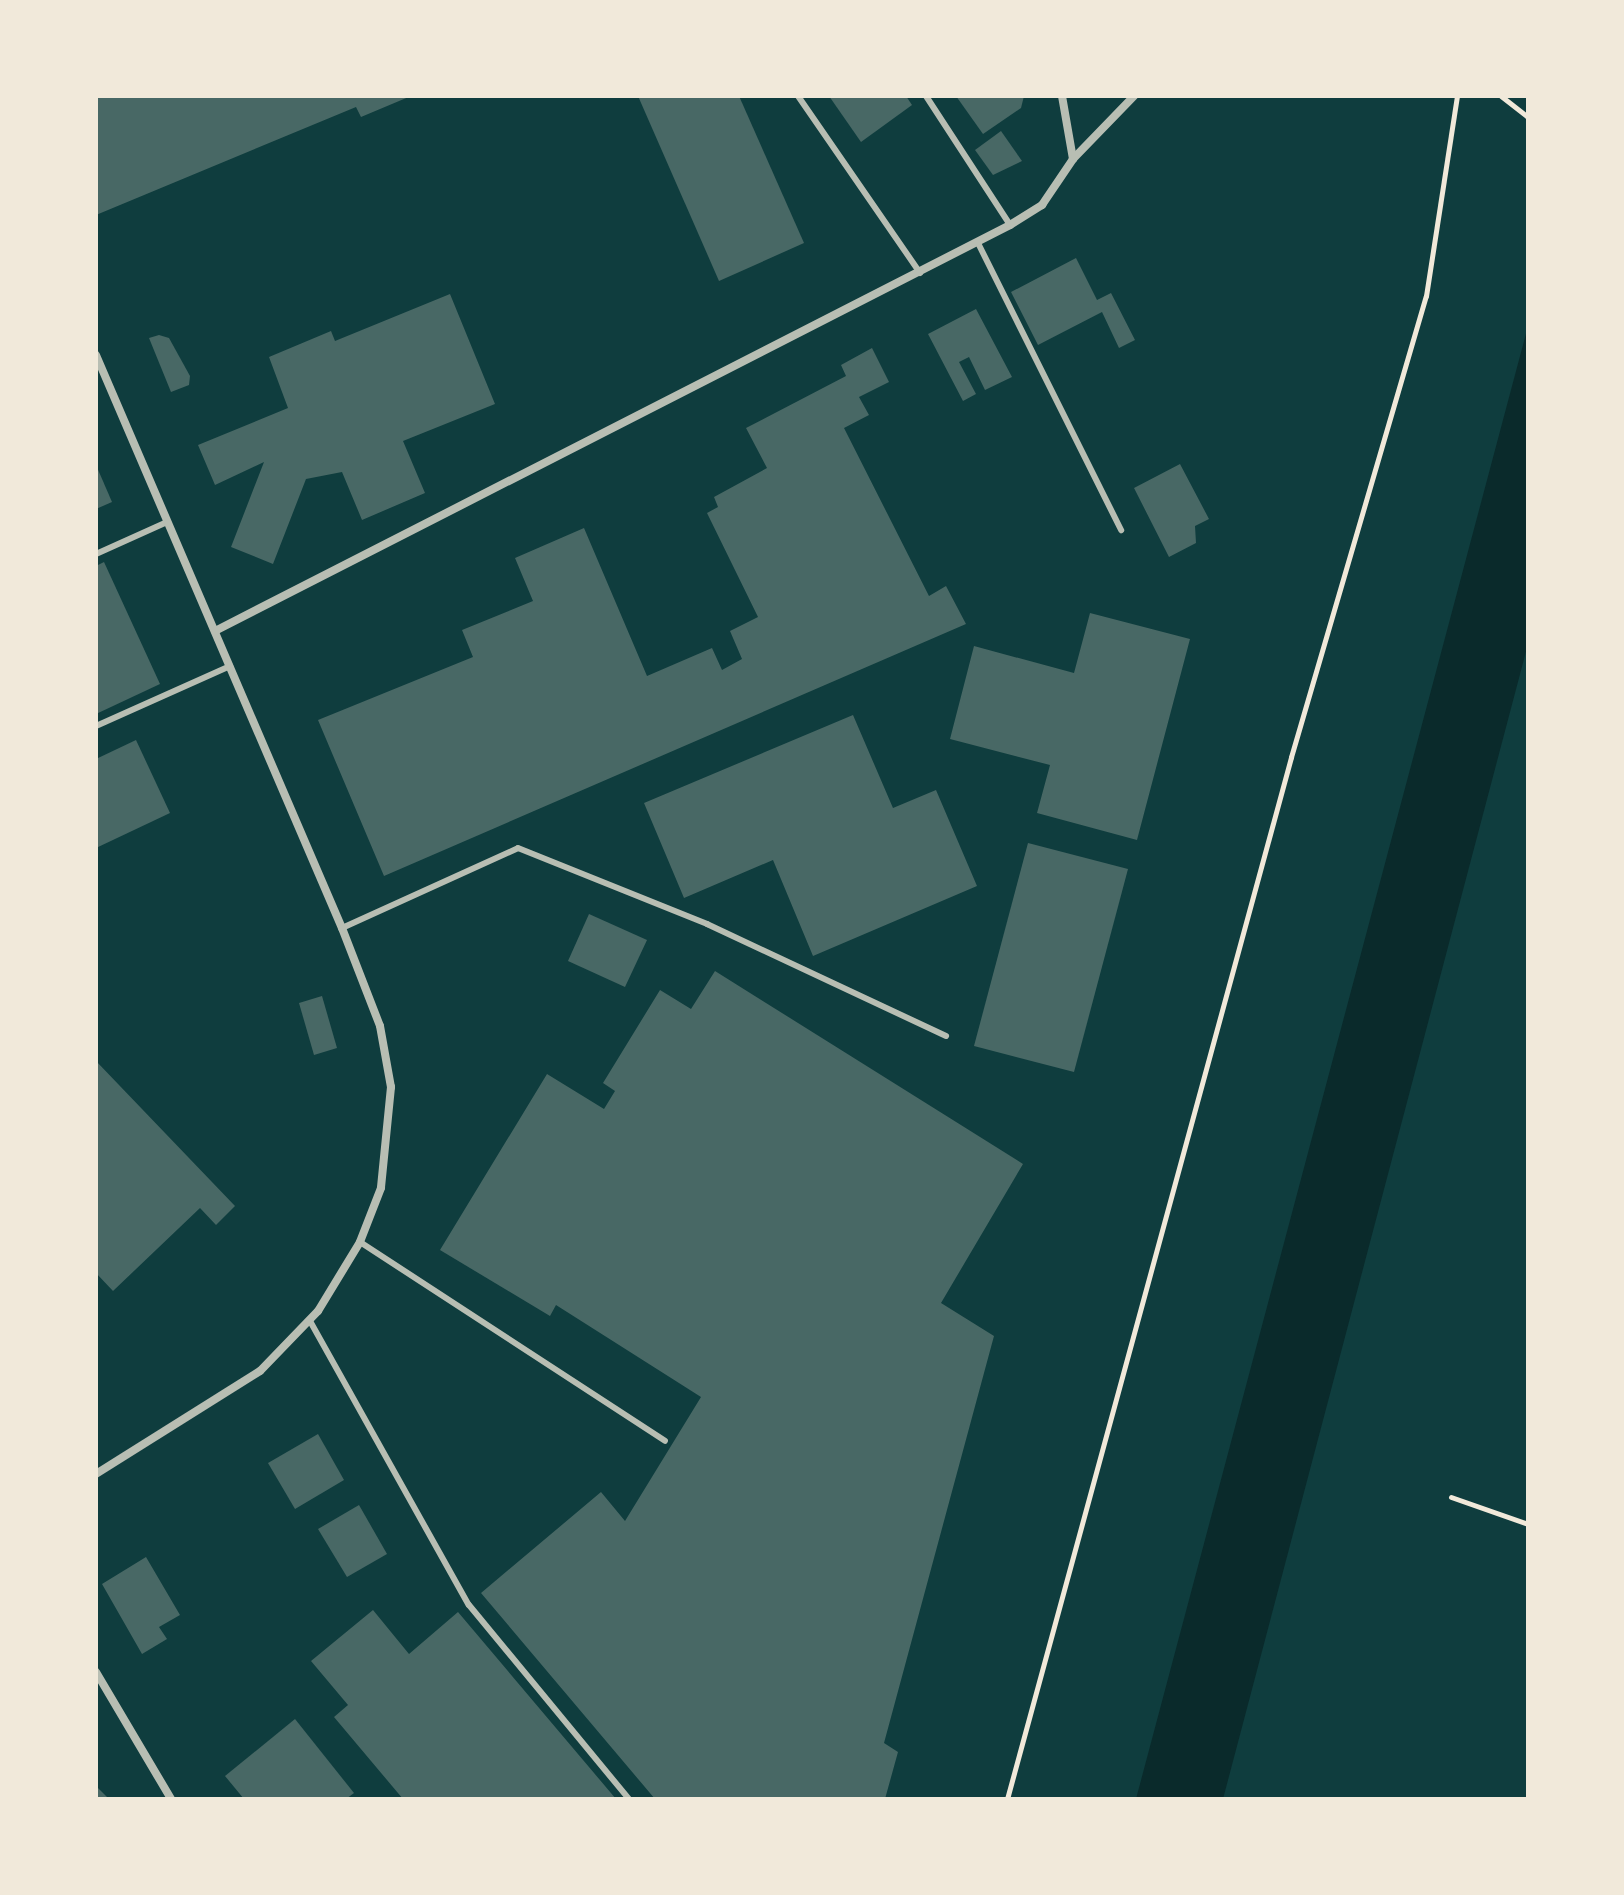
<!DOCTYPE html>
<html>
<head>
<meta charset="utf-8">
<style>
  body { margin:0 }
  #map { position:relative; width:1624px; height:1895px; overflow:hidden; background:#0f3d3e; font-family:Cabin,sans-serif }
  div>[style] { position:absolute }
  .water>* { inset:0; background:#0a2a2b }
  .building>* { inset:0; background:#486865 }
  .path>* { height:5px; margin:-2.5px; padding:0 2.5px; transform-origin:2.5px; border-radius:2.5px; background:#f1e9da }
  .service>* { height:6px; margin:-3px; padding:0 3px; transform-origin:3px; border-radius:3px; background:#b8beb3 }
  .minor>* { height:8px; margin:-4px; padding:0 4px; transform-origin:4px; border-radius:4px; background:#b8beb3 }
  span { translate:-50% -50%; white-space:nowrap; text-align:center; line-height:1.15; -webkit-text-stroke:6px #f1e9da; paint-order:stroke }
  .frame { position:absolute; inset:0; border:98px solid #f1e9da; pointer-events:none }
</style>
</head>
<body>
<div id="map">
  <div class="water">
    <div style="clip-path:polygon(1528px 326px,1528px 644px,1223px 1799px,1136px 1799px)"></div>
  </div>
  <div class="building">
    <div style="clip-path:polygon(96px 96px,411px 96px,361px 117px,356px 107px,96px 215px)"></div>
    <div style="clip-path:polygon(638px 96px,739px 96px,804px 243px,719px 281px)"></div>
    <div style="clip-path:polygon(829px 96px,906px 96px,912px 105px,861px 142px)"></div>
    <div style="clip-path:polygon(956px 96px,1024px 96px,1021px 108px,983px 134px)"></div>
    <div style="clip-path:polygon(1001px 131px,1022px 161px,993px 175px,975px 150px)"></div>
    <div style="clip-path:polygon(1076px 258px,1097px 300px,1111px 293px,1135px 340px,1119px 348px,1102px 312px,1038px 345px,1011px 292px)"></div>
    <div style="clip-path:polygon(450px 294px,495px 404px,403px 441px,425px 493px,362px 520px,342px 472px,306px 479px,273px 564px,231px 547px,264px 462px,215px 485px,198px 445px,288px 408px,269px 357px,331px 331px,335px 341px)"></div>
    <div style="clip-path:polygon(976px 309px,1012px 377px,985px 390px,969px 357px,959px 362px,976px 394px,963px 401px,928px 334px)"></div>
    <div style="clip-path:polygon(159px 335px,169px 338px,190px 376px,189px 385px,171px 392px,149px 338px)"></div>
    <div style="clip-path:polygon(872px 348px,889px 382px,859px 397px,869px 415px,844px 428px,929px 596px,946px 586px,966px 624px,384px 876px,318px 720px,473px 657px,462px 630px,533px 601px,515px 558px,584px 528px,647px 676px,712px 648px,722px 670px,742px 659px,730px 631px,758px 617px,707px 513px,718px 507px,714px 497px,767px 468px,746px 428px,846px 376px,841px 365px)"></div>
    <div style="clip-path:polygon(1180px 464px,1209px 519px,1195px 526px,1196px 543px,1169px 557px,1134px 488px)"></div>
    <div style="clip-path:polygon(96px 465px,112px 502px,96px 509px)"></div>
    <div style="clip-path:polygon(104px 562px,160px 684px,96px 714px,96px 566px)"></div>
    <div style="clip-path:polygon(1090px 613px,1190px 639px,1137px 840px,1037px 813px,1050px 765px,950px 739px,974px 646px,1074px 673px)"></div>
    <div style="clip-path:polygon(853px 715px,893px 808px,936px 790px,977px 886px,813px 956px,773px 860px,684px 898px,644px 803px)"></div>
    <div style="clip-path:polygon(136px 740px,170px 813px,96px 848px,96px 759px)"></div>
    <div style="clip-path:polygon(1028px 843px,1128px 869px,1074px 1072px,974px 1046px)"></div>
    <div style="clip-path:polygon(589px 914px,647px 940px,625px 987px,568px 961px)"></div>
    <div style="clip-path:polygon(715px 971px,1023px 1164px,941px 1303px,994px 1336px,884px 1743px,898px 1752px,885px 1799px,655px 1799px,481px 1593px,601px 1492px,625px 1521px,701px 1397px,556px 1305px,550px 1316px,440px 1250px,547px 1074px,604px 1109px,615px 1091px,603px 1083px,660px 990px,691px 1009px)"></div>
    <div style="clip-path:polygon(322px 996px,337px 1048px,314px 1055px,299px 1003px)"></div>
    <div style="clip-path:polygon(96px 1061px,235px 1206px,216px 1225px,200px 1208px,113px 1291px,96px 1273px)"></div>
    <div style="clip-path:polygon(318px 1434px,344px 1480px,295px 1509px,268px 1463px)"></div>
    <div style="clip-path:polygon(359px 1505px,387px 1554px,347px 1577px,318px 1529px)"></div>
    <div style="clip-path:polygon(146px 1557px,180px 1615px,159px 1627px,167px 1639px,142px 1654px,102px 1584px)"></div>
    <div style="clip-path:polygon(373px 1610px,409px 1654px,458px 1612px,616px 1799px,403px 1799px,334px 1717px,348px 1705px,311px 1661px)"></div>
    <div style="clip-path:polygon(295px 1719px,354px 1793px,346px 1799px,244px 1799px,225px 1776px)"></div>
    <div style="clip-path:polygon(96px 1786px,109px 1799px,96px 1799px)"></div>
  </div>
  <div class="path">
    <div style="left:1501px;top:96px;width:34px;rotate:38deg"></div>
    <div style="left:1451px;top:1497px;width:82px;rotate:19.3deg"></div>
    <div style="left:1007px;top:1799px;width:1080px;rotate:-74.75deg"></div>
    <div style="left:1291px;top:757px;width:480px;rotate:-73.7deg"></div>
    <div style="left:1426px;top:296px;width:202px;rotate:-81.2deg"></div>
  </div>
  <div class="service">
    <div style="left:798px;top:96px;width:215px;rotate:55.4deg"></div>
    <div style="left:926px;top:96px;width:154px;rotate:56.9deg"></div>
    <div style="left:978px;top:243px;width:321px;rotate:63.5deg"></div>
    <div style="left:96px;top:554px;width:78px;rotate:-24.3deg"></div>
    <div style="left:96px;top:726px;width:147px;rotate:-24.1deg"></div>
    <div style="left:342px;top:928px;width:193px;rotate:-24.4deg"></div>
    <div style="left:518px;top:848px;width:204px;rotate:21.9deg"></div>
    <div style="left:707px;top:924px;width:264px;rotate:25.1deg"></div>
    <div style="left:360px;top:1242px;width:364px;rotate:33.1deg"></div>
    <div style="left:310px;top:1321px;width:325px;rotate:60.8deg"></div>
    <div style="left:469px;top:1605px;width:251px;rotate:50.5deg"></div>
  </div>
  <div class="minor">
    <div style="left:1062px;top:96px;width:64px;rotate:80.1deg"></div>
    <div style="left:96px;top:355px;width:624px;rotate:66.77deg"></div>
    <div style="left:342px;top:928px;width:105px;rotate:68.8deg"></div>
    <div style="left:380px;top:1026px;width:62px;rotate:79.8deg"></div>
    <div style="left:391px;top:1087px;width:101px;rotate:95.7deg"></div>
    <div style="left:381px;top:1188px;width:58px;rotate:111.3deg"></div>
    <div style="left:360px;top:1242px;width:81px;rotate:121.3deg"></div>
    <div style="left:318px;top:1311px;width:83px;rotate:134deg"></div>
    <div style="left:260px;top:1371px;width:194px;rotate:147.9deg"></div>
    <div style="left:215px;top:631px;width:893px;rotate:-27.05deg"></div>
    <div style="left:1010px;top:225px;width:38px;rotate:-32deg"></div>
    <div style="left:1042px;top:205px;width:55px;rotate:-56deg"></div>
    <div style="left:1073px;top:159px;width:88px;rotate:-45.9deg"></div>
    <div style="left:96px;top:1672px;width:147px;rotate:59.4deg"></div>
  </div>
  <div class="frame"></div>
</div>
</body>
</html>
